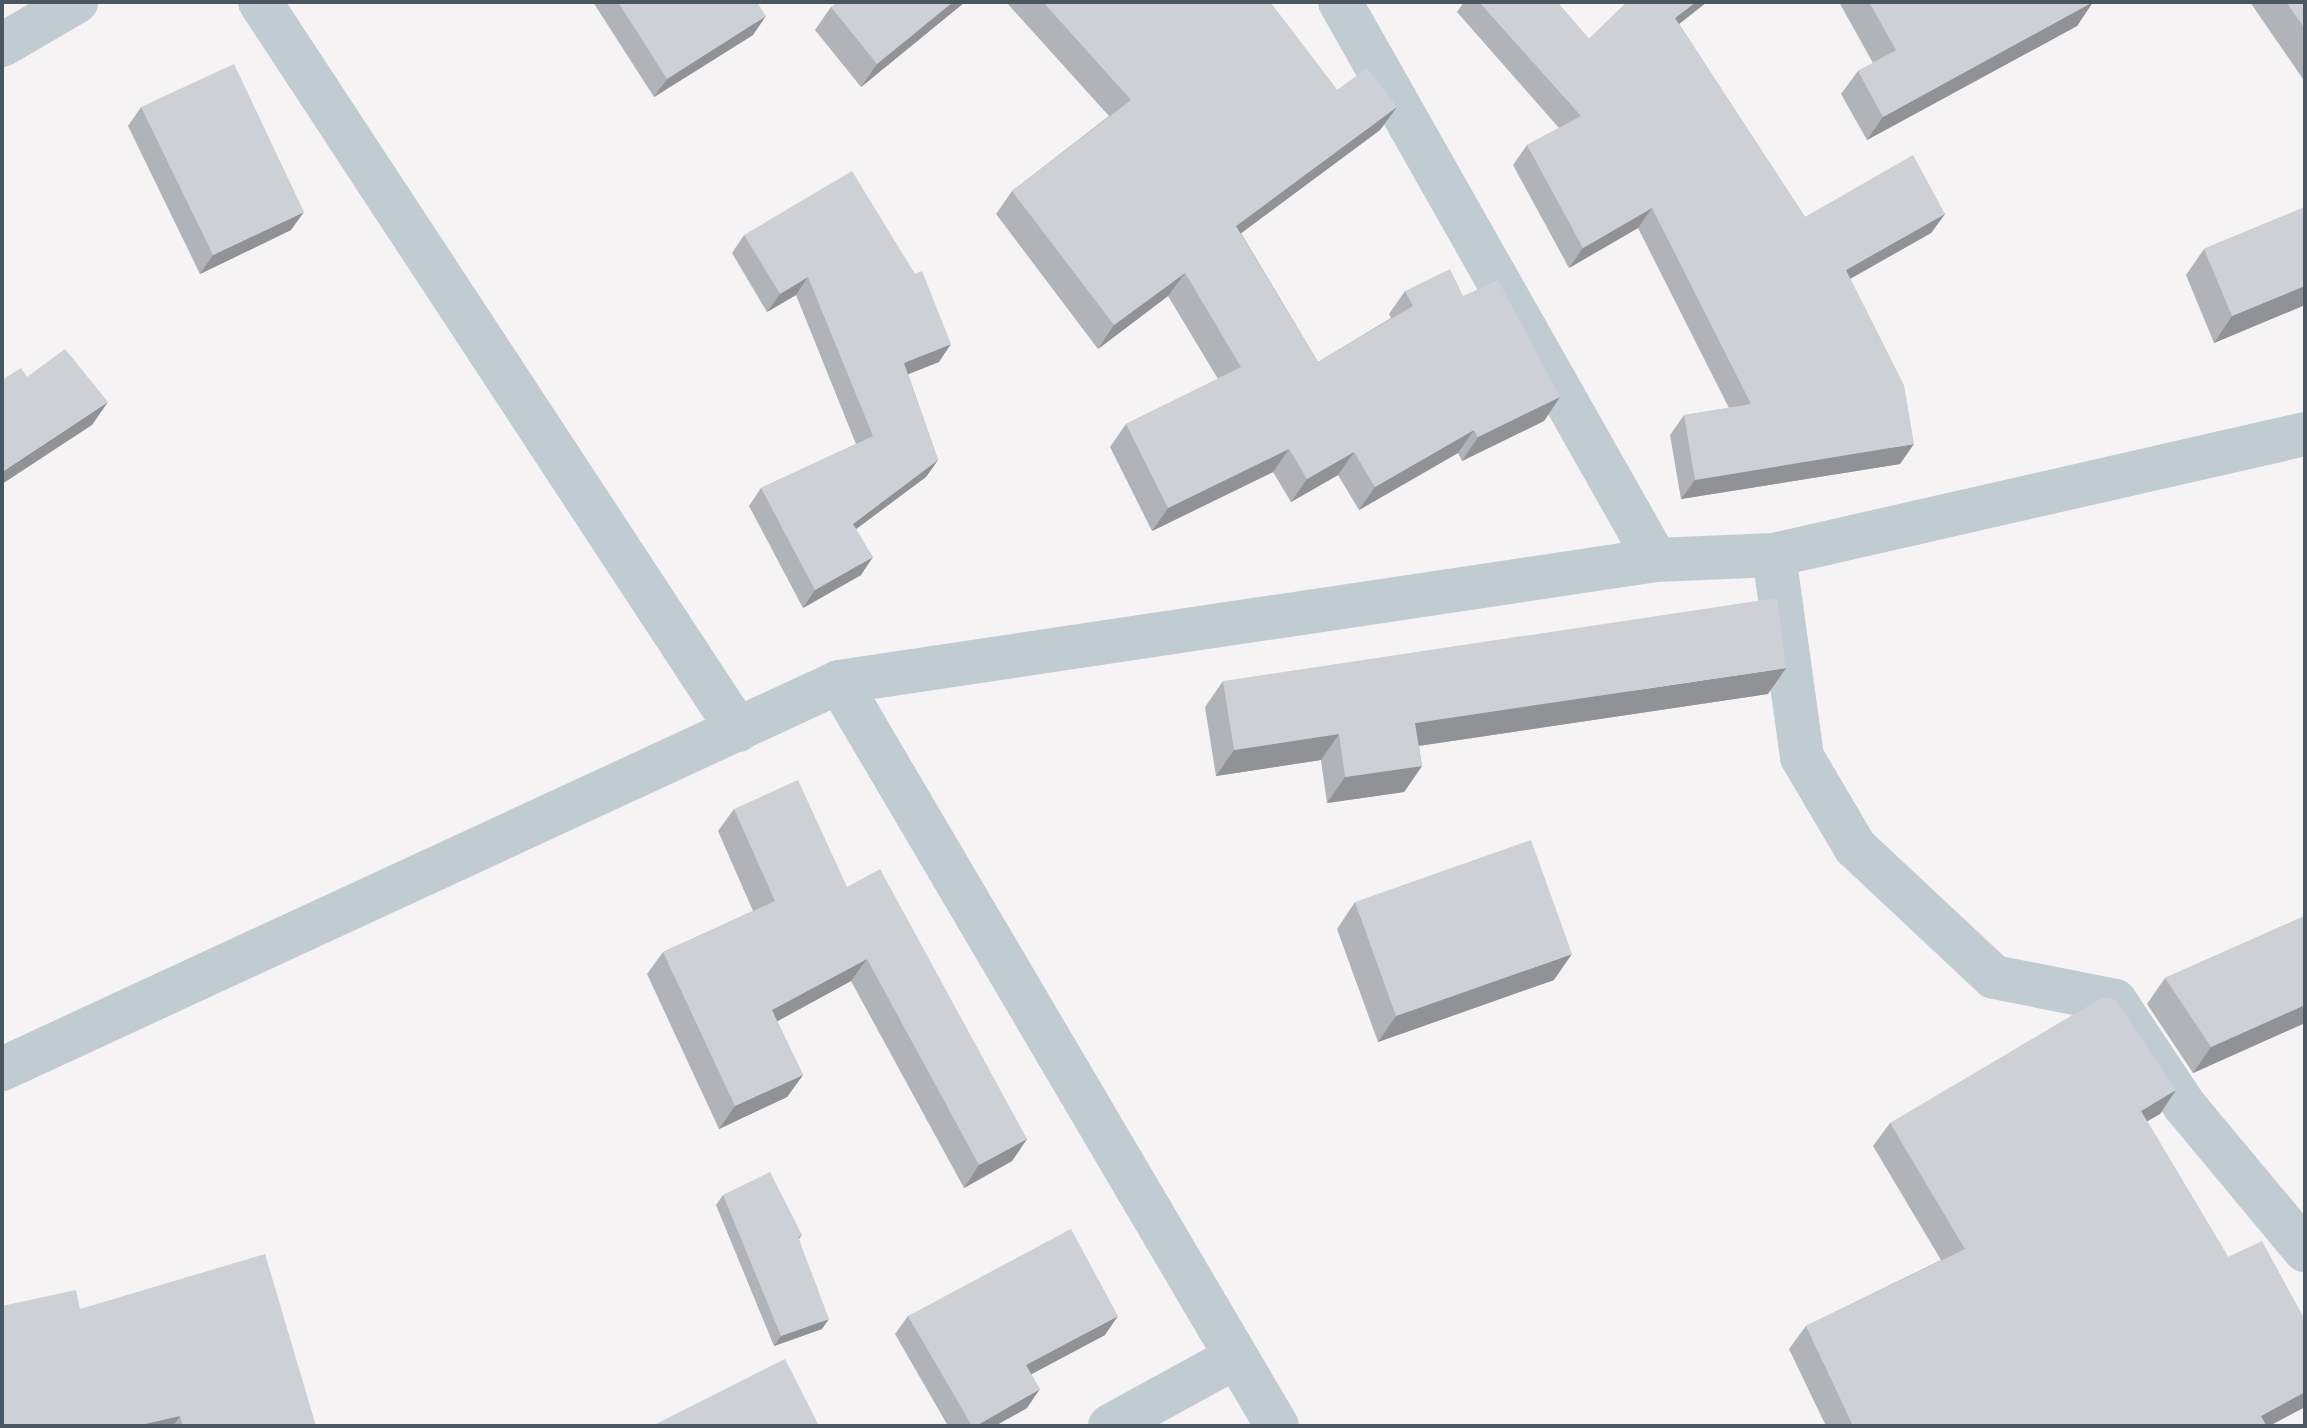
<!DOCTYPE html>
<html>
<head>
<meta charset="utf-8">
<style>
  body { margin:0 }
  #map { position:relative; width:2307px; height:1428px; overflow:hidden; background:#f5f3f3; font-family:Helvetica,sans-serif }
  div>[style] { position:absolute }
  .minor>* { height:44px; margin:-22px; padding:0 22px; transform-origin:22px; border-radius:22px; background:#c1cbd2 }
  .wall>* { inset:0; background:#b0b3b7 }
  .shaded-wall>* { inset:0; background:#909295 }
  .building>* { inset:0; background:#cdd0d5 }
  span { translate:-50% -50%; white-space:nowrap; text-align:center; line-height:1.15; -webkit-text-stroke:6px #fff; paint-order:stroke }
  .frame { position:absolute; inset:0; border:4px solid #4a5761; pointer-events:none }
</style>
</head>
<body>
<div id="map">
  <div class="minor">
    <div style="left:260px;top:2px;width:871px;rotate:56.71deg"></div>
    <div style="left:1340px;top:2px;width:641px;rotate:60.48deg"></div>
    <div style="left:2px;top:45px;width:86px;rotate:-30.2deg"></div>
    <div style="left:1774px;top:555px;width:204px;rotate:82.1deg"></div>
    <div style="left:1802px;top:757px;width:104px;rotate:59.5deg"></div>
    <div style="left:1855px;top:847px;width:190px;rotate:43.1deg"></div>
    <div style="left:1994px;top:977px;width:123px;rotate:11.2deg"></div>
    <div style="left:2115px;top:1001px;width:125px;rotate:56.4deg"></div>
    <div style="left:2184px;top:1105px;width:189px;rotate:50.2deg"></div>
    <div style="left:839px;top:682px;width:863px;rotate:59.51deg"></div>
    <div style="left:2px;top:1069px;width:922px;rotate:-24.81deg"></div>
    <div style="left:839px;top:682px;width:826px;rotate:-8.49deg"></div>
    <div style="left:1656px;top:560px;width:118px;rotate:-2.4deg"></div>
    <div style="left:1774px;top:555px;width:545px;rotate:-12.84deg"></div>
    <div style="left:1110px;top:1426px;width:141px;rotate:-28.7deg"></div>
  </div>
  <div class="wall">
    <div style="clip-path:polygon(593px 2px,757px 2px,753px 35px,654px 97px)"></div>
    <div style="clip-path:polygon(965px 2px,861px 87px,815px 30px,831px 7px)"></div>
    <div style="clip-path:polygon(1006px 2px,1270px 2px,1337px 90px,1397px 107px,1380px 130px,1241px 233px,1318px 362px,1391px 318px,1389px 314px,1405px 291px,1463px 296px,1560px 397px,1544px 421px,1462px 461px,1458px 453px,1359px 510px,1338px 475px,1291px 502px,1273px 472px,1152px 531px,1110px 447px,1126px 424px,1218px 379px,1168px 296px,1098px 349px,996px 214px,1012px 191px,1109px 116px)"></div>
    <div style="clip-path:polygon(1464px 2px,1557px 2px,1589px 39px,1627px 2px,1707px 2px,1679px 24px,1805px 217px,1945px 214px,1931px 233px,1850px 279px,1900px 464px,1681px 499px,1670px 435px,1684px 415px,1729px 408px,1638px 228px,1569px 268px,1513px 165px,1527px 145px,1559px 128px,1457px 12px)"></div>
    <div style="clip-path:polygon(1839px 2px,2093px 2px,2077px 26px,1867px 140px,1841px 94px,1858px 71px,1873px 63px)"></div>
    <div style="clip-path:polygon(2250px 2px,2305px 2px,2305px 82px)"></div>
    <div style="clip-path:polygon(141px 107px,291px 230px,200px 274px,128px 126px)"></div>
    <div style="clip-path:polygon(2305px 207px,2305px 305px,2214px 343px,2186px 275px,2204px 249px)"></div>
    <div style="clip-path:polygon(744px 235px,939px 362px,908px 374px,938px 460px,926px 477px,856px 529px,861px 575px,803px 608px,749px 506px,761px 488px,856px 444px,796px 295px,767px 312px,732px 253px)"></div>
    <div style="clip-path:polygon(1223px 681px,1768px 694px,1419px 746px,1422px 766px,1404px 792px,1327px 803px,1321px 760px,1216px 776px,1205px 707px)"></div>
    <div style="clip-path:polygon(734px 809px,847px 887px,1027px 1139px,1012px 1161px,964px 1188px,851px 981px,777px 1021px,803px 1075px,787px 1097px,719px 1129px,647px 974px,663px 952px,753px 911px,718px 831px)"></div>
    <div style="clip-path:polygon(1355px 902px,1554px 980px,1378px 1042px,1337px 929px)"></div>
    <div style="clip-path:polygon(2305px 916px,2305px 1023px,2193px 1073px,2147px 1004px,2165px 978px)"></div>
    <div style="clip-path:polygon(2176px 1090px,2160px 1114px,2147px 1121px,2228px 1257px,2305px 1320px,2305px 1407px,2269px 1426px,1826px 1426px,1789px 1349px,1806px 1326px,1941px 1260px,1873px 1146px,1890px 1123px)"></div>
    <div style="clip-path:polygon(723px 1195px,802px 1235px,799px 1239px,822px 1329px,774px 1346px,716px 1205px)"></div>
    <div style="clip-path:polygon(80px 1309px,316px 1426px,2px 1426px)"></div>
    <div style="clip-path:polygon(908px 1316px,1105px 1335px,1031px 1374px,1027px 1408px,995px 1426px,948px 1426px,895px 1334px)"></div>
  </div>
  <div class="shaded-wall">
    <div style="clip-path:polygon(953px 2px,965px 2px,861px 87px,877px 64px)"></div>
    <div style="clip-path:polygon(1696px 2px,1707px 2px,1661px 38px,1675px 18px)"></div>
    <div style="clip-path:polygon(2093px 2px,2077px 26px,1867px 140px,1883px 117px)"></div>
    <div style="clip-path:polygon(766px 16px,753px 35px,654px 97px,667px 79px)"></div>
    <div style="clip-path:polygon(1397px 107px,1380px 130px,1220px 249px,1236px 226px)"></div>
    <div style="clip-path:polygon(1652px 208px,1638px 228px,1569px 268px,1583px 248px)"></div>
    <div style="clip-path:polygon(304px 212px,291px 230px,200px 274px,213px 255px)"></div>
    <div style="clip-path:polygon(1945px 214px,1931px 233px,1832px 289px,1846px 270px)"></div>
    <div style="clip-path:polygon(1185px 273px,1168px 296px,1098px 349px,1114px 325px)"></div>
    <div style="clip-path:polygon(808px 277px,796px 295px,767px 312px,780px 294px)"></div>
    <div style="clip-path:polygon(2305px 286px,2305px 305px,2214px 343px,2232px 316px)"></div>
    <div style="clip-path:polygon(951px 344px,939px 362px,891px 381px,904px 363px)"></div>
    <div style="clip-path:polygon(1560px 397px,1544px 421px,1462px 461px,1478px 437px)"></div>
    <div style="clip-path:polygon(108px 402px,92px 425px,2px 484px,2px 472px)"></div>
    <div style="clip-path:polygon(1474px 430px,1458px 453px,1359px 510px,1375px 487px)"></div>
    <div style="clip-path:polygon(1914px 444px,1900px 464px,1681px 499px,1695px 480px)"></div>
    <div style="clip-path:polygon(1289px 449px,1273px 472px,1152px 531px,1168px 508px)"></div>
    <div style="clip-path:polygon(1354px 452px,1338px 475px,1291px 502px,1307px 479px)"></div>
    <div style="clip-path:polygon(938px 460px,926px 477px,840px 541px,853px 524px)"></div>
    <div style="clip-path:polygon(873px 557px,861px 575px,803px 608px,815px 590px)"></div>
    <div style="clip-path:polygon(1786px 668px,1768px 694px,1397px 749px,1415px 723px)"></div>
    <div style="clip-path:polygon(1339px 734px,1321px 760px,1216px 776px,1234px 750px)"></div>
    <div style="clip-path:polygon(1422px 766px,1404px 792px,1327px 803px,1345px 777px)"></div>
    <div style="clip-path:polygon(1572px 954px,1554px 980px,1378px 1042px,1396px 1016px)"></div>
    <div style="clip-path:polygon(867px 959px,851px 981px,756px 1033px,772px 1010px)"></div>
    <div style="clip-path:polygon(2305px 1005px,2305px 1023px,2193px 1073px,2211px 1047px)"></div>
    <div style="clip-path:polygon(803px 1075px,787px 1097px,719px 1129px,735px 1106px)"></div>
    <div style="clip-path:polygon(2176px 1090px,2160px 1114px,2125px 1134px,2141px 1111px)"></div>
    <div style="clip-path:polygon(1027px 1139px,1012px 1161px,964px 1188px,979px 1165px)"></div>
    <div style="clip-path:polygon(1118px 1316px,1105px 1335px,1013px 1384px,1026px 1365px)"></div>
    <div style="clip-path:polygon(829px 1319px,822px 1329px,774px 1346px,781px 1336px)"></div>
    <div style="clip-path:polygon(1040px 1389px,1027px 1408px,995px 1426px,976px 1426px)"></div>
    <div style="clip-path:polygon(2305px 1392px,2305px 1407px,2269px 1426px,2254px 1426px,2261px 1416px)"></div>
    <div style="clip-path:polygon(180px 1416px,173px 1426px,136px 1426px)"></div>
  </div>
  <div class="building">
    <div style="clip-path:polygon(618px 2px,757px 2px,766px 16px,667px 79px)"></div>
    <div style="clip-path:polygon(837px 2px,953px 2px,877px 64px,831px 7px)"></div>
    <div style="clip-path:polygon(1043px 2px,1270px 2px,1337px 90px,1367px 68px,1397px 107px,1236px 226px,1318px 362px,1413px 306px,1405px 291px,1450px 269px,1463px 296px,1498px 280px,1560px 397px,1478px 437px,1474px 430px,1375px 487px,1354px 452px,1307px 479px,1289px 449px,1168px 508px,1126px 424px,1241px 367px,1185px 273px,1114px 325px,1012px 191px,1131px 100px)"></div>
    <div style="clip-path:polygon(1479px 2px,1557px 2px,1589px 39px,1627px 2px,1696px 2px,1675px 18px,1805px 217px,1913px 155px,1945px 214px,1846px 270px,1904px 385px,1914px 444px,1695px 480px,1684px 415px,1751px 404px,1652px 208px,1583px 248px,1527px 145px,1581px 116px)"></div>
    <div style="clip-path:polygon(1869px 2px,2093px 2px,1883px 117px,1858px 71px,1896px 50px)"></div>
    <div style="clip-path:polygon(2286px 2px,2305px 2px,2305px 29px)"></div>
    <div style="clip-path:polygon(234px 64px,304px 212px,213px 255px,141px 107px)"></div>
    <div style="clip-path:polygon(852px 171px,915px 274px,922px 271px,951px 344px,904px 363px,938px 460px,853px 524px,873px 557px,815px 590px,761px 488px,873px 436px,808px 277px,780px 294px,744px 235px)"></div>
    <div style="clip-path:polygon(2305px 207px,2305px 286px,2232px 316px,2204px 249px)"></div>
    <div style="clip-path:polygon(65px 349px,108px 402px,2px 472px,2px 380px,21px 368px,27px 377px)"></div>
    <div style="clip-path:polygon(1777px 598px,1786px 668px,1415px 723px,1422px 766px,1345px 777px,1339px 734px,1234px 750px,1223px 681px)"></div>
    <div style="clip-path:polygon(798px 780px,847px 887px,880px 869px,1027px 1139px,979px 1165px,867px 959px,772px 1010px,803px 1075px,735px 1106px,663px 952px,775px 901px,734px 809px)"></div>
    <div style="clip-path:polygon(1531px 840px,1572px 954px,1396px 1016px,1355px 902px)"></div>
    <div style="clip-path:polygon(2305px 916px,2305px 1005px,2211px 1047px,2165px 978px)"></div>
    <div style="clip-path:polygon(2103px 997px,2116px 1000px,2176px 1090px,2141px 1111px,2228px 1257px,2262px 1241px,2305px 1320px,2305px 1392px,2261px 1416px,2266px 1425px,2263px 1426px,1853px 1426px,1806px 1326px,1965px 1249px,1890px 1123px)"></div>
    <div style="clip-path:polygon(770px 1172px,802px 1235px,798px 1237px,829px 1319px,781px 1336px,723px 1195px)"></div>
    <div style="clip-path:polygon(1071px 1229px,1118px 1316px,1026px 1365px,1040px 1389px,976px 1426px,972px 1426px,908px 1316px)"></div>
    <div style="clip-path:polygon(265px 1254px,316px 1426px,183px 1426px,180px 1416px,136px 1426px,2px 1426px,2px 1306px,76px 1290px,80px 1309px)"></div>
    <div style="clip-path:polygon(785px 1359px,819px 1426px,652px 1426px)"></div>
  </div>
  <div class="frame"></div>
</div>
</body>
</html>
